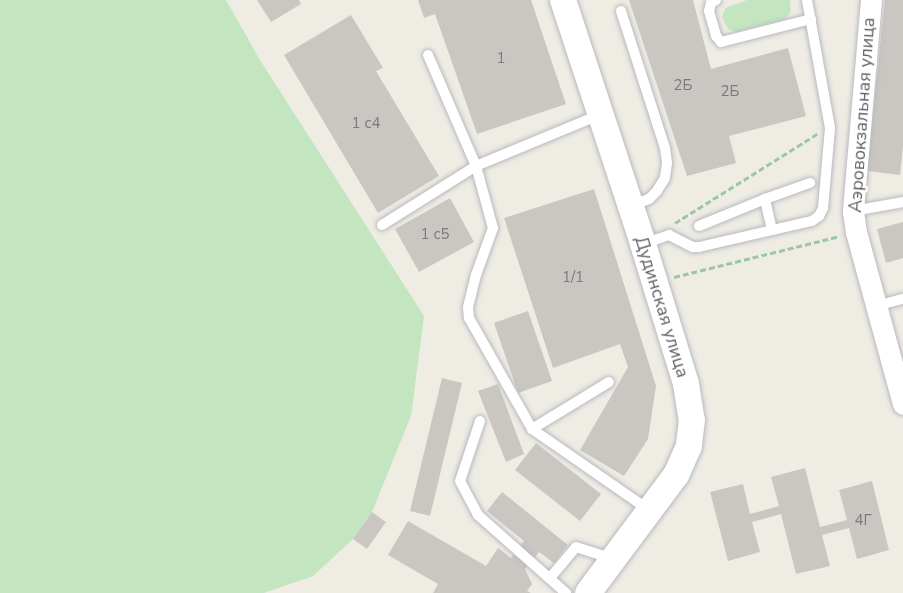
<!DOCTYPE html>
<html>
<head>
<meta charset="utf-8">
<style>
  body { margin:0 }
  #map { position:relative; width:903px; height:593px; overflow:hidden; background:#efece4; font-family:"Nunito Sans",sans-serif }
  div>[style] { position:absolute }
  .green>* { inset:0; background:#c3e6c1 }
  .building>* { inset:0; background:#cac7c2 }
  .path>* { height:3px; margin-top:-1.5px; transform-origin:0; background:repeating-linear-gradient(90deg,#9ac7a5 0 6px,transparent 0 9px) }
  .roads { filter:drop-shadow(0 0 2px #b7babe) drop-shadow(0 0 2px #b7babe) }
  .service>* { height:10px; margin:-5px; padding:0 5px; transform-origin:5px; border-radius:5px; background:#fff }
  .minor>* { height:21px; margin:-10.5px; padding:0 10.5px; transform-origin:10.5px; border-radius:10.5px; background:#fff }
  .tertiary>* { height:26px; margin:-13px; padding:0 13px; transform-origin:13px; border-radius:13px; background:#fff }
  span { translate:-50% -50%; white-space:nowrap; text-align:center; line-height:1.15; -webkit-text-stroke:4.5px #fff; paint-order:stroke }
  .number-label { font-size:15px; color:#787a7c }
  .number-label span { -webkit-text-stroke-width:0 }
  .street-label { font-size:18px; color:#5c6165 }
</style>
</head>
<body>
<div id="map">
  <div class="green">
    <div style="clip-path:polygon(0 0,226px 0,260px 60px,424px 316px,411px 416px,372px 512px,353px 539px,313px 576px,264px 593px,0 593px)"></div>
    <div style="clip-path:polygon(747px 0,790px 0,791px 12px,785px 19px,736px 32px,728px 29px,722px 17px,725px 8px)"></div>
  </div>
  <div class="building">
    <div style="clip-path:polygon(257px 0,299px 0,301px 4px,271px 22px)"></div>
    <div style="clip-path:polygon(418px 0,531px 0,566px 104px,477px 134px,435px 14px,424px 18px)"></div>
    <div style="clip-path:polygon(629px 0,693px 0,711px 69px,788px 48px,806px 116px,729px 136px,736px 163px,687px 176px)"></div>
    <div style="clip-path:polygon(885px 0,903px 0,903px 146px,900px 175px,867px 171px)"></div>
    <div style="clip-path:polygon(351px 15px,383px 68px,376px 71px,439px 176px,378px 213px,284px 55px)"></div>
    <div style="clip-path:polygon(594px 189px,656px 386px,648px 439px,624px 476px,580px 450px,628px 367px,620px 344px,553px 368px,504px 218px)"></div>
    <div style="clip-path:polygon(450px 198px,474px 242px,419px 272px,395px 229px)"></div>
    <div style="clip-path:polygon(903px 222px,903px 258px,886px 263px,877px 229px)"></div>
    <div style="clip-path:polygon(528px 311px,552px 381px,518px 393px,494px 323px)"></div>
    <div style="clip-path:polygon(442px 378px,462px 383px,430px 516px,410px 511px)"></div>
    <div style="clip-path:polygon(498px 384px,524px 454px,506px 462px,478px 391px)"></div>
    <div style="clip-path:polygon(536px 443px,601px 494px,580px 521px,515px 470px)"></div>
    <div style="clip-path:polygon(805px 468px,820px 527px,847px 520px,839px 490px,872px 481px,889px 550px,857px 559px,849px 528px,822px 535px,830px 566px,796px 574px,781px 514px,752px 522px,760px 552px,728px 561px,710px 492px,743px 484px,750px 514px,779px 506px,771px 477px)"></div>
    <div style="clip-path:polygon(502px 492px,568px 545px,554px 563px,539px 552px,525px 569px,532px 584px,527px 591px,531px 593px,433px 593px,438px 584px,388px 555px,408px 521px,486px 566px,498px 548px,511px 558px,524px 541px,487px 511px)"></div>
    <div style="clip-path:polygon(372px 512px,386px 522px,367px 549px,353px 539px)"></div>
  </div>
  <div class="path">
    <div style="left:675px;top:223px;width:168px;rotate:-32.1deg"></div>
    <div style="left:674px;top:277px;width:171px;rotate:-13.9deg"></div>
  </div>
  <div class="roads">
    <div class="service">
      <div style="left:716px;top:0;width:6px;rotate:149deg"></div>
      <div style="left:711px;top:3px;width:8px;rotate:104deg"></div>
      <div style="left:709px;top:11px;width:26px;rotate:74deg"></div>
      <div style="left:716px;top:36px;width:8px;rotate:50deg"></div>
      <div style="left:721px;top:42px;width:93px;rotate:-14.3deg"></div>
      <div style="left:621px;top:11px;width:144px;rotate:72.2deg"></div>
      <div style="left:665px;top:148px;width:15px;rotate:82deg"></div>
      <div style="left:667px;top:163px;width:15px;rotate:98deg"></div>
      <div style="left:665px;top:178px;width:15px;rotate:122deg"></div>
      <div style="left:657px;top:191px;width:11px;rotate:135deg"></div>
      <div style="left:649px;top:199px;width:19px;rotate:159deg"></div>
      <div style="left:428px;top:55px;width:121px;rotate:66.6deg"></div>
      <div style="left:476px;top:166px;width:64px;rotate:74.7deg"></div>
      <div style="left:493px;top:228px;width:50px;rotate:109.9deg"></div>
      <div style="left:476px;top:275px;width:33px;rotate:104deg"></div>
      <div style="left:468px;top:307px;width:11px;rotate:85deg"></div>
      <div style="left:469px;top:318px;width:128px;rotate:60.4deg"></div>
      <div style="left:532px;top:429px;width:142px;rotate:34.7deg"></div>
      <div style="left:853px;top:211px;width:51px;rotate:-10.2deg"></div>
      <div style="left:382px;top:225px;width:111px;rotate:-32.1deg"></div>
      <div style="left:476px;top:166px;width:133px;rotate:-22.5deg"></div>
      <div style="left:699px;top:226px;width:71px;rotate:-22.2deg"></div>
      <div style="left:772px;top:230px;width:32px;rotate:-103deg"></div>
      <div style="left:765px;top:199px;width:48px;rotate:-19.6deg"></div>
      <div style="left:643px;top:244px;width:28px;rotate:-19deg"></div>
      <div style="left:669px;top:235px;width:27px;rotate:27deg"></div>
      <div style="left:693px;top:247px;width:6px"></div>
      <div style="left:699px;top:247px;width:116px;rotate:-13deg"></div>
      <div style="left:812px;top:221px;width:9px;rotate:-36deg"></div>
      <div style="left:819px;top:216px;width:9px;rotate:-63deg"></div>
      <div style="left:823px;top:208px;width:80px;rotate:-85deg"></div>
      <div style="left:830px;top:128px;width:130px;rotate:-100.2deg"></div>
      <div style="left:876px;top:306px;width:28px;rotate:-15deg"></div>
      <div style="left:480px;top:421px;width:63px;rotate:108.4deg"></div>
      <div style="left:460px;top:481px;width:38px;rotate:62deg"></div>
      <div style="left:478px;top:515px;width:118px;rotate:41.6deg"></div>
      <div style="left:532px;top:429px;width:90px;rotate:-31.4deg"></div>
      <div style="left:550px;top:578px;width:40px;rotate:-50deg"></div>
      <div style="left:576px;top:547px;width:40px;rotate:18deg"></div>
    </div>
    <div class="minor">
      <div style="left:871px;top:0;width:212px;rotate:94.9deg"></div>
      <div style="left:853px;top:211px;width:21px;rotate:82deg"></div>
      <div style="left:856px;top:232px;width:178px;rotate:74.7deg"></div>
    </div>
    <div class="tertiary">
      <div style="left:563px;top:0;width:257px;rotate:71.8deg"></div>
      <div style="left:643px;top:244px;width:146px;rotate:72.9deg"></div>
      <div style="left:686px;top:384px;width:36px;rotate:81deg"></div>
      <div style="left:692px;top:420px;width:26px;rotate:97deg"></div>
      <div style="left:689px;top:446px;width:32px;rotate:114deg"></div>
      <div style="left:676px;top:475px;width:147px;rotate:126.7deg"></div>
    </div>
  </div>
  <div class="number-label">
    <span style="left:501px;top:59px">1</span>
    <span style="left:683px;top:86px">2Б</span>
    <span style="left:730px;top:92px">2Б</span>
    <span style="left:366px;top:124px">1 с4</span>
    <span style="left:435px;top:235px">1 с5</span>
    <span style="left:573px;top:278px">1/1</span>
    <span style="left:863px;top:521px">4Г</span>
  </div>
  <div class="street-label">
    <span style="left:862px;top:115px;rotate:-86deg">Аэровокзальная улица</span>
    <span style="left:662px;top:307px;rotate:73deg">Дудинская улица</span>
  </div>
</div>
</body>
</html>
